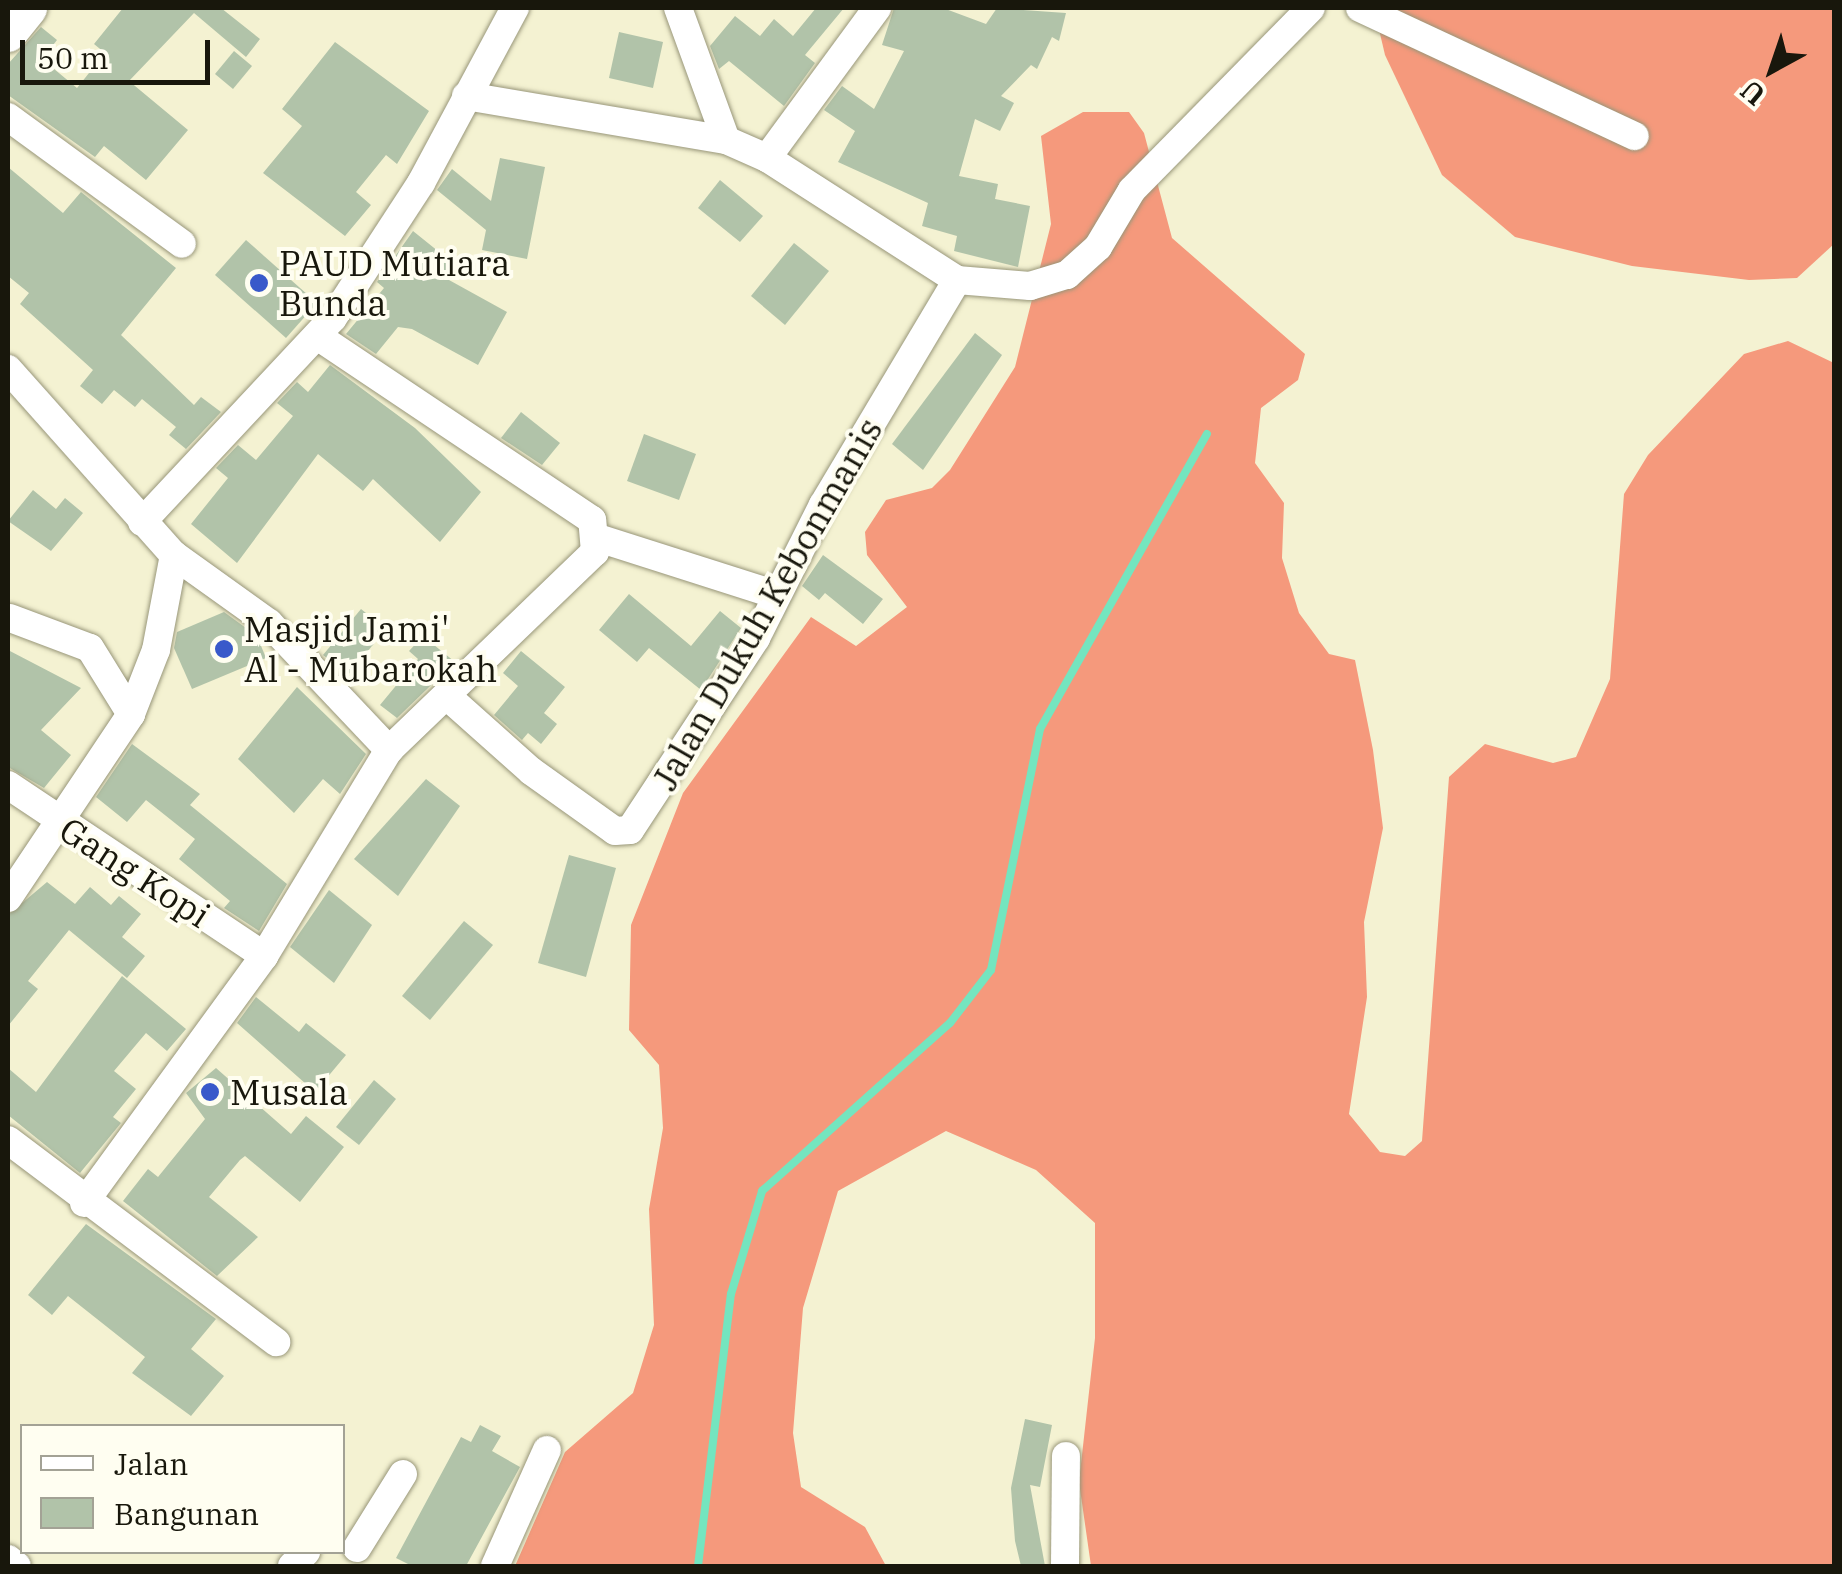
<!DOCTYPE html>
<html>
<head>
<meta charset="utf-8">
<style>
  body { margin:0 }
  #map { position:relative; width:1842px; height:1574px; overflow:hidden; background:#f4f2d2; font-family:"IBM Plex Serif",serif }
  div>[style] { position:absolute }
  .forest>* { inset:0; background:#f5997c }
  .stream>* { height:8px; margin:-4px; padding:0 4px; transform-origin:4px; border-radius:4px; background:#74e5bf }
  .building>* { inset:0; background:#b1c3a9 }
  .roads { filter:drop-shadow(0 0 2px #989679) drop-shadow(0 0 2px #989679) }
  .minor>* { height:28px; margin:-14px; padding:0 14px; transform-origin:14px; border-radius:14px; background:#fff }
  .secondary>* { height:38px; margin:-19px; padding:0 19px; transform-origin:19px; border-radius:19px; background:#fff }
  .dots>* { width:28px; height:28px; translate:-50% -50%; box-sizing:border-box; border:5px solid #fffef1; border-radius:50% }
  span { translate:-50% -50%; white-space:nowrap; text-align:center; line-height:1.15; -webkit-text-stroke:8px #fffef1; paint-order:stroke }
  .poi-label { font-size:35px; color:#18170c }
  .left { translate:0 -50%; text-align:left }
  .street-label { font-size:35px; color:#18170c }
  .frame { position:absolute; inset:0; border:10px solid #18170c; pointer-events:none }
  .legend { position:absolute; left:20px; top:1424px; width:325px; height:130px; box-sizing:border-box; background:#fffef1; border:2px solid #a3a295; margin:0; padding:12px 18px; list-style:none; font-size:30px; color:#18170c }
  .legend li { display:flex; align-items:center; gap:20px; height:50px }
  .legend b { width:50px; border:2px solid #a3a295 }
  .north { position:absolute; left:1722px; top:20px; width:100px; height:100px; -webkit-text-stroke:8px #fffef1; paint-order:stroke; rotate:220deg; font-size:28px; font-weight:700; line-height:40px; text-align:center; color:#18170c }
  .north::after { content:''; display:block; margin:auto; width:35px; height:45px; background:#18170c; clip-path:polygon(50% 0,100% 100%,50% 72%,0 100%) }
  .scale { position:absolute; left:20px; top:40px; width:190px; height:45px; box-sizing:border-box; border:5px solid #18170c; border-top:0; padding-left:12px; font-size:30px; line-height:35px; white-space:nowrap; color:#18170c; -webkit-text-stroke:8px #fffef1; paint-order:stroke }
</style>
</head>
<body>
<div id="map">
  <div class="forest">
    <div style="clip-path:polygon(1374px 8px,1834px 8px,1834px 244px,1797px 278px,1749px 280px,1632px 266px,1515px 237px,1442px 175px,1385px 55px)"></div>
    <div style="clip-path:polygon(1083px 112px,1129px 112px,1144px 133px,1172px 238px,1305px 354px,1298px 380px,1261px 408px,1255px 463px,1284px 503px,1282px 558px,1299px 613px,1329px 654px,1355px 660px,1373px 750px,1383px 828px,1364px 922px,1367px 997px,1349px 1114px,1380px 1152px,1405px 1156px,1422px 1141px,1449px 777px,1485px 744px,1553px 763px,1576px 757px,1610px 679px,1624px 494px,1648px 455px,1744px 354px,1788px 341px,1834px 363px,1834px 1566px,1091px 1566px,1079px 1482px,1095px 1338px,1095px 1223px,1036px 1170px,946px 1131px,838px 1191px,803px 1308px,793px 1433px,801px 1487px,865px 1527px,886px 1566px,515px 1566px,565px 1452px,633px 1393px,654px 1325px,649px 1209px,663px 1128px,659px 1065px,629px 1030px,631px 925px,683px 793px,811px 617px,856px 646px,907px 607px,867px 555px,865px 532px,886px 500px,932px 488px,950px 470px,1015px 367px,1051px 224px,1041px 136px)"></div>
  </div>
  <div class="stream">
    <div style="left:698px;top:1566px;width:274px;rotate:-83.1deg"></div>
    <div style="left:731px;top:1294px;width:108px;rotate:-73.2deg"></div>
    <div style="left:762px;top:1191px;width:252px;rotate:-41.8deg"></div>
    <div style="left:950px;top:1023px;width:67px;rotate:-52.3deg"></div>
    <div style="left:991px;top:970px;width:246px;rotate:-78.5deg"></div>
    <div style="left:1040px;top:729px;width:339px;rotate:-60.5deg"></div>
  </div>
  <div class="building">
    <div style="clip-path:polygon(123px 8px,221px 8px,260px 39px,246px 57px,194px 13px,129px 81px,188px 130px,146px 180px,104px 146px,95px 157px,8px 95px,8px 64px,41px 27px,57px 40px,42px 59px,77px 88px,105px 53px,94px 44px)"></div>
    <div style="clip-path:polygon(816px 8px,844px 8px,805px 55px,815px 63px,784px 106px,729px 61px,719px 69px,710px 46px,735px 16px,760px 36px,774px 19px,793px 36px)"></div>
    <div style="clip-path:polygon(894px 8px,943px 8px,986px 24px,997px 8px,1066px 13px,1059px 41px,1052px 37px,1037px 69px,1031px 65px,1001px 96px,1014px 103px,1000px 131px,975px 119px,959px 176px,998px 184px,995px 199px,1030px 206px,1018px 267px,954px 251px,957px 236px,922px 226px,928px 203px,838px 162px,855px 131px,824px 110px,842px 86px,874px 109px,904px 51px,882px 45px)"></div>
    <div style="clip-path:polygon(619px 32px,663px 42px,653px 88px,609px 78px)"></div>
    <div style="clip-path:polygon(335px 42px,429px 111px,397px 164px,386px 155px,356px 192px,371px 205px,345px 236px,263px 173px,302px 126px,282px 109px)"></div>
    <div style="clip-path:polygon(234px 51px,252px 66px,233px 89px,215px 74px)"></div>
    <div style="clip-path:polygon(500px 158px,545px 167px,527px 259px,482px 250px,486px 230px,437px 190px,452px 169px,491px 201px)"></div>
    <div style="clip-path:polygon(8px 167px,63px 213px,81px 192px,176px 268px,121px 335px,194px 405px,201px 397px,221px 412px,186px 449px,169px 435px,176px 427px,142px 399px,135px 407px,114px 390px,102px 404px,80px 386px,93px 370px,20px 304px,29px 293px,8px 276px)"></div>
    <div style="clip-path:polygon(720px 180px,763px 216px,740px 242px,698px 208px)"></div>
    <div style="clip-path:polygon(413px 231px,459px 268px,449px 280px,507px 312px,478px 365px,412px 329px,398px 327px,376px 354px,346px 334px,384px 288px,377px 282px)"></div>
    <div style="clip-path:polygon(246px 240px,317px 303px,286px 338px,215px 275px)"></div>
    <div style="clip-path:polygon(794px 243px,829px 271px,785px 325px,751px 296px)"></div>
    <div style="clip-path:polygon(975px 333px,1002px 355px,923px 470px,892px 444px)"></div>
    <div style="clip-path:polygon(330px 365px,415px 428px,481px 492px,440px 542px,373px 479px,363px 491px,318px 454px,237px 563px,191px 524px,228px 478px,216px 468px,238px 445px,256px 460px,293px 416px,277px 403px,297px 382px,308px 392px)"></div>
    <div style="clip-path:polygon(521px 412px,560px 443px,542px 465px,501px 438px)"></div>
    <div style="clip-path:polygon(644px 434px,696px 454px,679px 500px,627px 481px)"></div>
    <div style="clip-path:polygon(33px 490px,56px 509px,65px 498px,83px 513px,51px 551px,8px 521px)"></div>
    <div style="clip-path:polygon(823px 555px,883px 599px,863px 624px,825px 593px,819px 600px,802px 586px)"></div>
    <div style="clip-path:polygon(629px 594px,691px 646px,720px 611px,741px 628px,701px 690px,649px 648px,637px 662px,599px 630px)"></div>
    <div style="clip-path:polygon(361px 609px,386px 629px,348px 675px,323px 655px)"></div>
    <div style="clip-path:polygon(224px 612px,257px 636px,266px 658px,192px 689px,174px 648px,177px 632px)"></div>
    <div style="clip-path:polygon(423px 636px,455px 662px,397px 718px,380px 705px,418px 659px,409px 651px)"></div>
    <div style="clip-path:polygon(8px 650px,81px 688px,41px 730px,71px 755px,44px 788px,8px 767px)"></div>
    <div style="clip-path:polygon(521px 651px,565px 687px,544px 713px,557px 724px,541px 744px,528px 733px,522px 740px,494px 715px,518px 686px,503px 673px)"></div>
    <div style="clip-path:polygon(297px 687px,366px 754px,340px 794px,323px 779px,294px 813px,238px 759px)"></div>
    <div style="clip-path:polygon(132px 744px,200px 794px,190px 805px,287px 884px,259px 931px,224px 908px,230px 901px,179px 859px,195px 839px,146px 800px,127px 822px,96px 797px)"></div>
    <div style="clip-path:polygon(426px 779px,460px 806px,398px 896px,354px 859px)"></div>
    <div style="clip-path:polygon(569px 855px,616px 868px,586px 977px,538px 963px)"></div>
    <div style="clip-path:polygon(47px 882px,75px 904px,90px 887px,111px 905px,119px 896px,141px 914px,122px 937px,145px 956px,127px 978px,69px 930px,28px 981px,38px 989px,8px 1026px,8px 915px)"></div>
    <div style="clip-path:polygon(329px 890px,372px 925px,334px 983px,290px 947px)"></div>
    <div style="clip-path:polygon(464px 921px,493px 945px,430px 1020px,402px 996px)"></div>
    <div style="clip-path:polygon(122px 976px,186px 1029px,167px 1051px,146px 1033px,114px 1071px,136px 1089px,113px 1117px,121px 1123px,80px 1173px,8px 1115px,8px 1068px,36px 1092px)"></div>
    <div style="clip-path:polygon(256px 997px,299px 1032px,306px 1023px,346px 1055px,315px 1092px,237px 1023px)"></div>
    <div style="clip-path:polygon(216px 1068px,291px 1134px,306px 1116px,344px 1147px,300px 1202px,245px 1156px,240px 1160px,209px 1197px,258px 1237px,217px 1276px,123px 1201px,148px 1169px,158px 1177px,205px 1119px,186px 1093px)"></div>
    <div style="clip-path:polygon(374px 1080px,396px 1099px,359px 1145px,336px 1127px)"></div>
    <div style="clip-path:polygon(86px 1224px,216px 1319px,191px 1349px,224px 1376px,191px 1416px,132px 1373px,145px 1357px,68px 1296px,52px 1315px,28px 1295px)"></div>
    <div style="clip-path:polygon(1025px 1419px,1052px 1425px,1040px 1487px,1030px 1485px,1045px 1566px,1021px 1566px,1015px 1541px,1011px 1488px)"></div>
    <div style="clip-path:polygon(480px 1425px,501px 1436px,492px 1451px,520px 1467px,466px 1566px,412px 1566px,396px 1558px,461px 1437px,471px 1442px)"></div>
  </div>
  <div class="roads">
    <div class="minor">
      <div style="left:678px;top:8px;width:140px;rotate:70deg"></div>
      <div style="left:726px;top:140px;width:45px;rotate:23.7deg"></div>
      <div style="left:767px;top:158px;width:226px;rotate:32.7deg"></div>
      <div style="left:957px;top:280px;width:73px;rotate:4.7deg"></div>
      <div style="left:1030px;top:286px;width:39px;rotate:-17deg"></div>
      <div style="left:1067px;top:275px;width:42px;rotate:-42.1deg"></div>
      <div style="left:1098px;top:247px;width:66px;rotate:-59.2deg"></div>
      <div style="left:1132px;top:190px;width:255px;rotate:-45.5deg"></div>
      <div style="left:1360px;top:8px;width:303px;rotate:25deg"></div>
      <div style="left:466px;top:96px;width:264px;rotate:9.6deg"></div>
      <div style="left:8px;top:117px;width:215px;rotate:36.1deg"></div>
      <div style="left:767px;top:158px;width:186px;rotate:-53.7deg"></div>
      <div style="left:8px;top:369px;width:249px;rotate:48.3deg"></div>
      <div style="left:174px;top:555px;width:117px;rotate:35.6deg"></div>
      <div style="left:269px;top:623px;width:175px;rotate:46.6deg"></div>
      <div style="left:142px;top:522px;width:279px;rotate:-46.9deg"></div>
      <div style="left:333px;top:318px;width:161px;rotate:-56.9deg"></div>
      <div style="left:421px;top:183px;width:199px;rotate:-61.8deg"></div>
      <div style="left:598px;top:538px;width:184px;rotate:17.7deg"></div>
      <div style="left:10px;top:618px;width:85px;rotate:20.6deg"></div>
      <div style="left:90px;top:648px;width:78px;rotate:58.2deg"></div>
      <div style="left:448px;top:697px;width:111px;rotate:41.7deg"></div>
      <div style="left:531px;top:771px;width:103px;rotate:35.5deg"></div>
      <div style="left:615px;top:831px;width:15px;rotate:-4deg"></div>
      <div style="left:630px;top:830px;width:230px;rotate:-56.7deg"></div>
      <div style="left:756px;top:638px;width:149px;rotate:-63.3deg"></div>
      <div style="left:823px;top:505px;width:262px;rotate:-59.2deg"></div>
      <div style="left:8px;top:785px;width:308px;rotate:33.7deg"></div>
      <div style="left:8px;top:898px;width:221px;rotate:-56.2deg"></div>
      <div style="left:131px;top:714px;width:69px;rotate:-68.7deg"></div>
      <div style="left:156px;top:650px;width:97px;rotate:-79.3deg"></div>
      <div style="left:8px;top:1140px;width:336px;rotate:37deg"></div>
      <div style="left:84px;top:1203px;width:306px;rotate:-53.9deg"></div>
      <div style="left:264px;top:956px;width:241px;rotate:-58.8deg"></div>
      <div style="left:389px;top:750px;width:286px;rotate:-43.9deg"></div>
      <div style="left:595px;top:552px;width:32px;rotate:-95deg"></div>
      <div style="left:592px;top:520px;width:329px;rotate:-146.2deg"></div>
      <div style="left:357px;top:1548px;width:87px;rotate:-58.1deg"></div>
      <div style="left:8px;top:1559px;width:11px;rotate:38deg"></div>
      <div style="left:292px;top:1566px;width:20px;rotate:-45deg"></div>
      <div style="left:495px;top:1566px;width:127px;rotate:-65.9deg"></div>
      <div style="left:1065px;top:1566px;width:110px;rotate:-89.5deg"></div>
    </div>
    <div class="secondary">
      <div style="left:8px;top:33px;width:32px;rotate:-51deg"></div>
    </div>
  </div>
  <div class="dots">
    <div style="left:259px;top:283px;background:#3959ca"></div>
    <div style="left:224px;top:649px;background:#3959ca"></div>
    <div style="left:210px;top:1092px;background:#3959ca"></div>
  </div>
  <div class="poi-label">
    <span class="left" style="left:279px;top:283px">PAUD Mutiara<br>Bunda</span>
    <span class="left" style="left:244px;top:649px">Masjid Jami'<br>Al - Mubarokah</span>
    <span class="left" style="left:230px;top:1092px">Musala</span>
  </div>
  <div class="street-label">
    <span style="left:767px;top:604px;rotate:-60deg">Jalan Dukuh Kebonmanis</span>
    <span style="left:135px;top:872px;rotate:33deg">Gang Kopi</span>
  </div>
  <div class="frame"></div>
  <ul class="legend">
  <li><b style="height:12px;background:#fff"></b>Jalan</li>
  <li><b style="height:28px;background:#b1c3a9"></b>Bangunan</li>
  </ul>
  <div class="north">U</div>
  <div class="scale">50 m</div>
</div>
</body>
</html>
